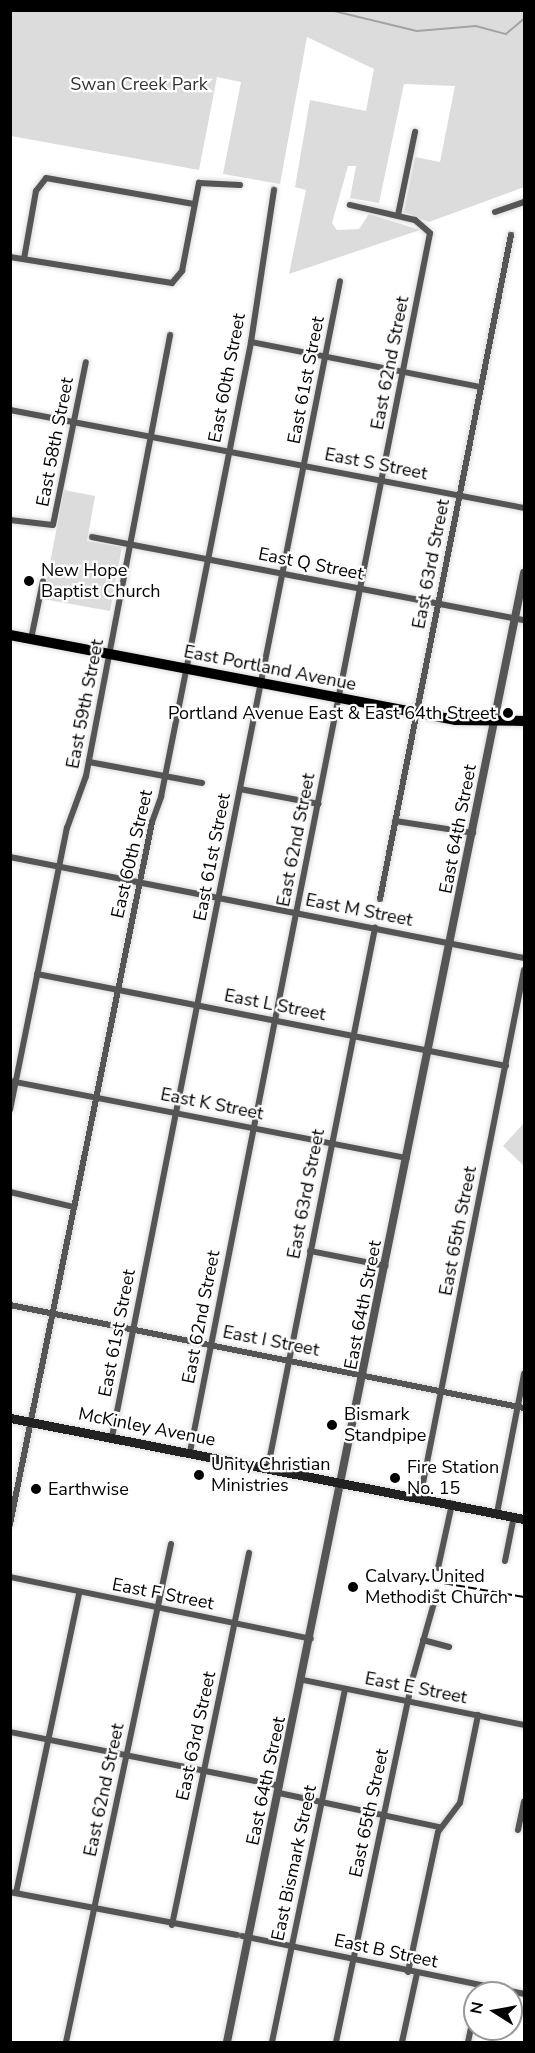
<!DOCTYPE html>
<html>
<head>
<meta charset="utf-8">
<style>
  body { margin:0 }
  #map { position:relative; width:535px; height:2053px; overflow:hidden; background:#fff; font-family:"Nunito Sans",sans-serif }
  div>[style] { position:absolute }
  .green>* { inset:0; background:#dcdcdc }
  .stream>* { height:1.5px; margin:-0.75px; padding:0 0.75px; transform-origin:0.75px; border-radius:0.75px; background:#a3a3a3 }
  .roads { filter:drop-shadow(0 0 2px #dbdbdb) drop-shadow(0 0 2px #dbdbdb) }
  .minor>* { height:6px; margin:-3px; padding:0 3px; transform-origin:3px; border-radius:3px; background:#555 }
  .tertiary>* { height:8px; margin:-4px; padding:0 4px; transform-origin:4px; border-radius:4px; background:#555 }
  .secondary>* { height:9px; margin:-4.5px; padding:0 4.5px; transform-origin:4.5px; border-radius:4.5px; background:#222 }
  .primary>* { height:10px; margin:-5px; padding:0 5px; transform-origin:5px; border-radius:5px; background:#000 }
  .rail>* { height:1.5px; margin-top:-0.75px; transform-origin:0; background:repeating-linear-gradient(90deg,#000 0 9px,transparent 0 12px) }
  .dots>* { width:16px; height:16px; translate:-50% -50%; box-sizing:border-box; border:3px solid #fff; border-radius:50% }
  span { translate:-50% -50%; white-space:nowrap; text-align:center; line-height:1.15; -webkit-text-stroke:4.5px #fff; paint-order:stroke }
  .park-label { font-size:18px; color:#333 }
  .street-label { font-size:18px; color:#000 }
  .poi-label { font-size:18px; color:#000 }
  .left { translate:0 -50%; text-align:left }
  .right { translate:-100% -50%; text-align:right }
  .frame { position:absolute; inset:0; border:12px solid #000; pointer-events:none }
  .north { position:absolute; left:463px; top:1981px; width:60px; height:60px; box-sizing:border-box; background:#fff; border:2px solid #999; border-radius:50%; rotate:281deg; font-size:16px; font-weight:700; line-height:24px; text-align:center; color:#000 }
  .north::after { content:''; display:block; margin:auto; width:21px; height:27px; background:#000; clip-path:polygon(50% 0,100% 100%,50% 72%,0 100%) }
</style>
</head>
<body>
<div id="map">
  <div class="green">
    <div style="clip-path:polygon(10px 11px,524px 11px,524px 187px,429px 222px,404px 212px,415px 157px,440px 162px,455px 86px,404px 84px,379px 203px,350px 198px,356px 166px,348px 166px,332px 223px,337px 230px,359px 229px,369px 214px,420px 230px,289px 274px,306px 190px,295px 187px,310px 100px,366px 111px,374px 69px,307px 37px,280px 184px,223px 174px,241px 82px,217px 77px,199px 170px,11px 136px)"></div>
    <div style="clip-path:polygon(64px 490px,95px 496px,87px 541px,122px 547px,110px 611px,43px 599px)"></div>
    <div style="clip-path:polygon(524px 1123px,524px 1166px,503px 1146px)"></div>
  </div>
  <div class="stream">
    <div style="left:330px;top:10px;width:89px;rotate:13.6deg"></div>
    <div style="left:417px;top:31px;width:59px;rotate:-4.8deg"></div>
    <div style="left:476px;top:26px;width:31px;rotate:15deg"></div>
    <div style="left:506px;top:34px;width:23px;rotate:-40deg"></div>
  </div>
  <div class="roads">
    <div class="minor">
      <div style="left:495px;top:212px;width:31px;rotate:-19deg"></div>
      <div style="left:398px;top:215px;width:85px;rotate:-78.4deg"></div>
      <div style="left:10px;top:257px;width:164px;rotate:9.1deg"></div>
      <div style="left:172px;top:283px;width:16px;rotate:-50deg"></div>
      <div style="left:182px;top:271px;width:90px;rotate:-79.1deg"></div>
      <div style="left:199px;top:183px;width:41px;rotate:2.8deg"></div>
      <div style="left:24px;top:259px;width:69px;rotate:-80deg"></div>
      <div style="left:36px;top:191px;width:16px;rotate:-52deg"></div>
      <div style="left:46px;top:178px;width:150px;rotate:10deg"></div>
      <div style="left:251px;top:342px;width:234px;rotate:11.1deg"></div>
      <div style="left:10px;top:410px;width:523px;rotate:10.79deg"></div>
      <div style="left:10px;top:520px;width:43px;rotate:6.6deg"></div>
      <div style="left:53px;top:525px;width:166px;rotate:-78.6deg"></div>
      <div style="left:92px;top:537px;width:440px;rotate:10.9deg"></div>
      <div style="left:31px;top:639px;width:59px;rotate:-78.3deg"></div>
      <div style="left:89px;top:762px;width:115px;rotate:10.5deg"></div>
      <div style="left:240px;top:789px;width:80px;rotate:10.8deg"></div>
      <div style="left:395px;top:821px;width:79px;rotate:8.7deg"></div>
      <div style="left:10px;top:857px;width:524px;rotate:11.12deg"></div>
      <div style="left:380px;top:899px;width:677px;rotate:-78.84deg"></div>
      <div style="left:37px;top:974px;width:478px;rotate:11.1deg"></div>
      <div style="left:10px;top:1081px;width:404px;rotate:11deg"></div>
      <div style="left:10px;top:1110px;width:288px;rotate:-78.6deg"></div>
      <div style="left:67px;top:828px;width:55px;rotate:-69.9deg"></div>
      <div style="left:86px;top:776px;width:449px;rotate:-79.2deg"></div>
      <div style="left:10px;top:1192px;width:66px;rotate:13.2deg"></div>
      <div style="left:310px;top:1251px;width:77px;rotate:11.2deg"></div>
      <div style="left:10px;top:1305px;width:524px;rotate:11.33deg"></div>
      <div style="left:112px;top:1437px;width:1178px;rotate:-78.84deg"></div>
      <div style="left:190px;top:1452px;width:1242px;rotate:-78.86deg"></div>
      <div style="left:430px;top:233px;width:20px;rotate:-139deg"></div>
      <div style="left:415px;top:220px;width:67px;rotate:-167deg"></div>
      <div style="left:268px;top:1467px;width:550px;rotate:-78.77deg"></div>
      <div style="left:420px;top:1498px;width:538px;rotate:-78.86deg"></div>
      <div style="left:497px;top:1513px;width:142px;rotate:-79deg"></div>
      <div style="left:10px;top:1524px;width:716px;rotate:-78.56deg"></div>
      <div style="left:152px;top:822px;width:27px;rotate:-70deg"></div>
      <div style="left:161px;top:797px;width:464px;rotate:-78.8deg"></div>
      <div style="left:251px;top:342px;width:154px;rotate:-81.4deg"></div>
      <div style="left:505px;top:1561px;width:46px;rotate:-78.7deg"></div>
      <div style="left:438px;top:1568px;width:66px;rotate:-77.7deg"></div>
      <div style="left:10px;top:1577px;width:307px;rotate:11.6deg"></div>
      <div style="left:423px;top:1640px;width:27px;rotate:15deg"></div>
      <div style="left:303px;top:1680px;width:226px;rotate:11.5deg"></div>
      <div style="left:10px;top:1732px;width:275px;rotate:11.3deg"></div>
      <div style="left:279px;top:1793px;width:164px;rotate:12deg"></div>
      <div style="left:518px;top:1830px;width:29px;rotate:-78deg"></div>
      <div style="left:10px;top:1892px;width:231px;rotate:10.7deg"></div>
      <div style="left:16px;top:1893px;width:307px;rotate:-78.1deg"></div>
      <div style="left:172px;top:1925px;width:380px;rotate:-78.3deg"></div>
      <div style="left:242px;top:1936px;width:288px;rotate:11.6deg"></div>
      <div style="left:408px;top:1972px;width:143px;rotate:-77.9deg"></div>
      <div style="left:438px;top:1832px;width:36px;rotate:-53deg"></div>
      <div style="left:460px;top:1803px;width:90px;rotate:-78.4deg"></div>
      <div style="left:66px;top:2042px;width:509px;rotate:-78.09deg"></div>
      <div style="left:272px;top:2042px;width:360px;rotate:-78.3deg"></div>
      <div style="left:336px;top:2042px;width:373px;rotate:-78.1deg"></div>
      <div style="left:413px;top:1677px;width:88px;rotate:-74.2deg"></div>
      <div style="left:402px;top:2042px;width:71px;rotate:-77.7deg"></div>
      <div style="left:468px;top:2042px;width:33px;rotate:-78deg"></div>
    </div>
    <div class="tertiary">
      <div style="left:227px;top:2042px;width:1499px;rotate:-78.57deg"></div>
    </div>
    <div class="secondary">
      <div style="left:10px;top:1418px;width:524px;rotate:11.12deg"></div>
    </div>
    <div class="primary">
      <div style="left:10px;top:635px;width:454px;rotate:10.8deg"></div>
      <div style="left:456px;top:720px;width:68px;rotate:0.8deg"></div>
    </div>
  </div>
  <div class="rail">
    <div style="left:385px;top:1573px;width:141px;rotate:9.8deg"></div>
  </div>
  <div class="dots">
    <div style="left:29px;top:581px;background:#000"></div>
    <div style="left:508px;top:713px;background:#000"></div>
    <div style="left:332px;top:1425px;background:#000"></div>
    <div style="left:199px;top:1475px;background:#000"></div>
    <div style="left:395px;top:1478px;background:#000"></div>
    <div style="left:36px;top:1489px;background:#000"></div>
    <div style="left:353px;top:1587px;background:#000"></div>
  </div>
  <div class="park-label">
    <span style="left:139px;top:84px">Swan Creek Park</span>
  </div>
  <div class="street-label">
    <span style="left:390px;top:363px;rotate:-79deg">East 62nd Street</span>
    <span style="left:227px;top:378px;rotate:-79deg">East 60th Street</span>
    <span style="left:306px;top:380px;rotate:-79deg">East 61st Street</span>
    <span style="left:55px;top:442px;rotate:-79deg">East 58th Street</span>
    <span style="left:376px;top:464px;rotate:11deg">East S Street</span>
    <span style="left:311px;top:564px;rotate:11deg">East Q Street</span>
    <span style="left:431px;top:564px;rotate:-79deg">East 63rd Street</span>
    <span style="left:270px;top:668px;rotate:11deg">East Portland Avenue</span>
    <span style="left:85px;top:704px;rotate:-79deg">East 59th Street</span>
    <span style="left:458px;top:829px;rotate:-79deg">East 64th Street</span>
    <span style="left:296px;top:840px;rotate:-79deg">East 62nd Street</span>
    <span style="left:132px;top:854px;rotate:-77deg">East 60th Street</span>
    <span style="left:212px;top:857px;rotate:-79deg">East 61st Street</span>
    <span style="left:359px;top:910px;rotate:11deg">East M Street</span>
    <span style="left:275px;top:1005px;rotate:11deg">East L Street</span>
    <span style="left:212px;top:1104px;rotate:11deg">East K Street</span>
    <span style="left:306px;top:1194px;rotate:-79deg">East 63rd Street</span>
    <span style="left:458px;top:1231px;rotate:-79deg">East 65th Street</span>
    <span style="left:363px;top:1305px;rotate:-79deg">East 64th Street</span>
    <span style="left:201px;top:1317px;rotate:-79deg">East 62nd Street</span>
    <span style="left:117px;top:1333px;rotate:-79deg">East 61st Street</span>
    <span style="left:271px;top:1341px;rotate:11deg">East I Street</span>
    <span style="left:147px;top:1427px;rotate:11deg">McKinley Avenue</span>
    <span style="left:163px;top:1594px;rotate:11deg">East F Street</span>
    <span style="left:416px;top:1688px;rotate:11deg">East E Street</span>
    <span style="left:196px;top:1736px;rotate:-78deg">East 63rd Street</span>
    <span style="left:266px;top:1781px;rotate:-78deg">East 64th Street</span>
    <span style="left:104px;top:1790px;rotate:-78deg">East 62nd Street</span>
    <span style="left:369px;top:1813px;rotate:-78deg">East 65th Street</span>
    <span style="left:294px;top:1863px;rotate:-78deg">East Bismark Street</span>
    <span style="left:386px;top:1951px;rotate:12deg">East B Street</span>
  </div>
  <div class="poi-label">
    <span class="left" style="left:41px;top:581px">New Hope<br>Baptist Church</span>
    <span class="right" style="left:496px;top:713px">Portland Avenue East &amp; East 64th Street</span>
    <span class="left" style="left:344px;top:1425px">Bismark<br>Standpipe</span>
    <span class="left" style="left:211px;top:1475px">Unity Christian<br>Ministries</span>
    <span class="left" style="left:407px;top:1478px">Fire Station<br>No. 15</span>
    <span class="left" style="left:48px;top:1489px">Earthwise</span>
    <span class="left" style="left:365px;top:1587px">Calvary United<br>Methodist Church</span>
  </div>
  <div class="frame"></div>
  <div class="north">N</div>
</div>
</body>
</html>
